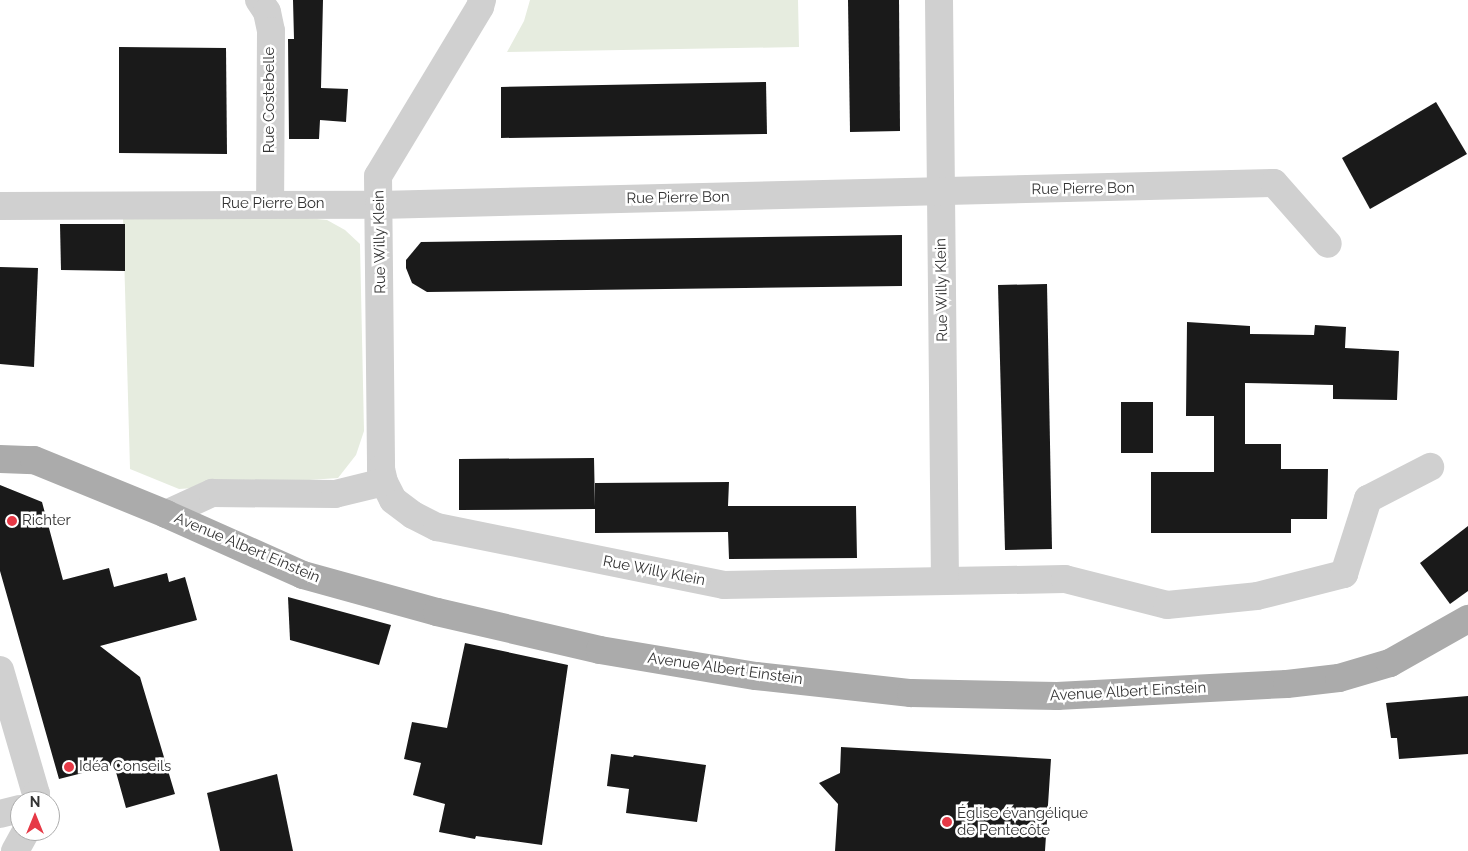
<!DOCTYPE html>
<html>
<head>
<meta charset="utf-8">
<style>
  body { margin:0 }
  #map { position:relative; width:1468px; height:851px; overflow:hidden; background:#fff; font-family:Raleway,sans-serif }
  div>[style] { position:absolute }
  .green>* { inset:0; background:#e6ecdf }
  .building>* { inset:0; background:#1a1a1a }
  .minor>* { height:28px; margin:-14px; padding:0 14px; transform-origin:14px; border-radius:14px; background:#d0d0d0 }
  .major>* { height:28px; margin:-14px; padding:0 14px; transform-origin:14px; border-radius:14px; background:#ababab }
  .dots>* { width:14px; height:14px; translate:-50% -50%; box-sizing:border-box; border:2px solid #fff; border-radius:50% }
  span { translate:-50% -50%; white-space:nowrap; text-align:center; line-height:1.15; -webkit-text-stroke:5px #fff; paint-order:stroke }
  .street-label { font-size:15px; color:#333 }
  .poi-label { font-size:15px; color:#333 }
  .left { translate:0 -50%; text-align:left }
  .north { position:absolute; left:10px; top:791px; width:50px; height:50px; box-sizing:border-box; background:#fff; border:1px solid #adadad; border-radius:50%; rotate:0deg; font-size:14px; font-weight:700; line-height:20px; text-align:center; color:#333 }
  .north::after { content:''; display:block; margin:auto; width:18px; height:22px; background:#e63946; clip-path:polygon(50% 0,100% 100%,50% 72%,0 100%) }
</style>
</head>
<body>
<div id="map">
  <div class="green">
    <div style="clip-path:polygon(530px 0,798px 0,799px 47px,507px 52px,524px 21px)"></div>
    <div style="clip-path:polygon(123px 217px,296px 217px,327px 220px,345px 230px,360px 244px,364px 431px,356px 455px,338px 478px,179px 489px,130px 469px)"></div>
  </div>
  <div class="building">
    <div style="clip-path:polygon(293px 0,323px 0,321px 88px,348px 89px,346px 122px,320px 120px,319px 139px,289px 139px,288px 39px,294px 39px)"></div>
    <div style="clip-path:polygon(848px 0,899px 0,900px 131px,850px 132px)"></div>
    <div style="clip-path:polygon(119px 47px,226px 48px,227px 154px,119px 153px)"></div>
    <div style="clip-path:polygon(766px 82px,767px 134px,501px 138px,501px 87px)"></div>
    <div style="clip-path:polygon(1436px 102px,1467px 154px,1370px 209px,1342px 158px)"></div>
    <div style="clip-path:polygon(60px 224px,125px 224px,125px 271px,61px 270px)"></div>
    <div style="clip-path:polygon(902px 235px,902px 286px,427px 292px,412px 283px,406px 268px,406px 260px,421px 242px)"></div>
    <div style="clip-path:polygon(0 267px,38px 268px,34px 367px,0 364px)"></div>
    <div style="clip-path:polygon(1047px 284px,1052px 549px,1005px 550px,998px 285px)"></div>
    <div style="clip-path:polygon(1187px 322px,1250px 326px,1250px 334px,1314px 335px,1315px 325px,1346px 327px,1345px 348px,1399px 351px,1397px 400px,1333px 399px,1333px 385px,1245px 383px,1245px 444px,1281px 444px,1281px 469px,1328px 469px,1327px 519px,1291px 519px,1291px 533px,1151px 533px,1151px 472px,1214px 472px,1214px 416px,1186px 416px)"></div>
    <div style="clip-path:polygon(1121px 402px,1153px 402px,1153px 453px,1121px 453px)"></div>
    <div style="clip-path:polygon(594px 458px,595px 507px,595px 483px,729px 482px,728px 506px,856px 506px,857px 558px,729px 559px,728px 532px,595px 533px,595px 509px,459px 510px,459px 459px)"></div>
    <div style="clip-path:polygon(0 485px,42px 502px,63px 580px,109px 568px,114px 587px,167px 573px,169px 582px,185px 577px,197px 620px,100px 646px,140px 677px,175px 794px,126px 808px,114px 765px,59px 779px,0 571px)"></div>
    <div style="clip-path:polygon(1468px 526px,1468px 591px,1450px 604px,1420px 563px)"></div>
    <div style="clip-path:polygon(288px 597px,391px 625px,379px 665px,290px 640px)"></div>
    <div style="clip-path:polygon(465px 643px,568px 665px,542px 845px,476px 836px,475px 839px,439px 832px,445px 804px,413px 795px,421px 763px,404px 759px,412px 722px,447px 728px)"></div>
    <div style="clip-path:polygon(1468px 696px,1468px 754px,1399px 759px,1397px 738px,1391px 738px,1386px 703px)"></div>
    <div style="clip-path:polygon(841px 747px,1051px 759px,1045px 851px,835px 851px,838px 804px,819px 783px,840px 773px)"></div>
    <div style="clip-path:polygon(611px 754px,633px 757px,634px 755px,706px 765px,697px 822px,626px 813px,629px 789px,607px 786px)"></div>
    <div style="clip-path:polygon(277px 774px,293px 851px,220px 851px,207px 793px)"></div>
  </div>
  <div class="minor">
    <div style="left:259px;top:0;width:14px;rotate:56deg"></div>
    <div style="left:267px;top:12px;width:19px;rotate:78deg"></div>
    <div style="left:271px;top:31px;width:172px;rotate:90.3deg"></div>
    <div style="left:482px;top:0;width:7px;rotate:106deg"></div>
    <div style="left:480px;top:7px;width:197px;rotate:121.1deg"></div>
    <div style="left:378px;top:176px;width:293px;rotate:89.4deg"></div>
    <div style="left:381px;top:469px;width:13px;rotate:77deg"></div>
    <div style="left:384px;top:482px;width:20px;rotate:63deg"></div>
    <div style="left:393px;top:500px;width:25px;rotate:37deg"></div>
    <div style="left:413px;top:515px;width:27px;rotate:27deg"></div>
    <div style="left:437px;top:527px;width:293px;rotate:11.4deg"></div>
    <div style="left:724px;top:585px;width:341px;rotate:-1deg"></div>
    <div style="left:1065px;top:579px;width:105px;rotate:14.3deg"></div>
    <div style="left:1167px;top:605px;width:90px;rotate:-5.7deg"></div>
    <div style="left:1257px;top:596px;width:90px;rotate:-14.2deg"></div>
    <div style="left:1344px;top:574px;width:79px;rotate:-72.3deg"></div>
    <div style="left:1368px;top:499px;width:70px;rotate:-27.3deg"></div>
    <div style="left:939px;top:0;width:579px;rotate:89.41deg"></div>
    <div style="left:0;top:206px;width:379px;rotate:-0.2deg"></div>
    <div style="left:379px;top:205px;width:895px;rotate:-1.41deg"></div>
    <div style="left:1274px;top:183px;width:81px;rotate:48.5deg"></div>
    <div style="left:166px;top:514px;width:51px;rotate:-24.5deg"></div>
    <div style="left:212px;top:493px;width:123px;rotate:0.5deg"></div>
    <div style="left:335px;top:494px;width:50px;rotate:-13.8deg"></div>
    <div style="left:0;top:670px;width:129px;rotate:73.8deg"></div>
    <div style="left:36px;top:794px;width:7px;rotate:90deg"></div>
    <div style="left:0;top:814px;width:21px;rotate:-14deg"></div>
    <div style="left:15px;top:851px;width:23px;rotate:-61deg"></div>
  </div>
  <div class="major">
    <div style="left:0;top:459px;width:34px;rotate:2deg"></div>
    <div style="left:34px;top:460px;width:143px;rotate:22.2deg"></div>
    <div style="left:166px;top:514px;width:150px;rotate:24deg"></div>
    <div style="left:303px;top:575px;width:139px;rotate:15.4deg"></div>
    <div style="left:437px;top:612px;width:167px;rotate:13.1deg"></div>
    <div style="left:600px;top:650px;width:158px;rotate:9.5deg"></div>
    <div style="left:756px;top:676px;width:156px;rotate:6.3deg"></div>
    <div style="left:911px;top:693px;width:146px;rotate:1.2deg"></div>
    <div style="left:1057px;top:696px;width:230px;rotate:-3deg"></div>
    <div style="left:1287px;top:684px;width:52px;rotate:-6.6deg"></div>
    <div style="left:1339px;top:678px;width:53px;rotate:-16.4deg"></div>
    <div style="left:1390px;top:663px;width:90px;rotate:-29.4deg"></div>
  </div>
  <div class="dots">
    <div style="left:12px;top:521px;background:#e63946"></div>
    <div style="left:69px;top:767px;background:#e63946"></div>
    <div style="left:947px;top:822px;background:#e63946"></div>
  </div>
  <div class="street-label">
    <span style="left:270px;top:100px;rotate:-90deg">Rue Costebelle</span>
    <span style="left:1083px;top:189px;rotate:-1deg">Rue Pierre Bon</span>
    <span style="left:678px;top:198px;rotate:-1deg">Rue Pierre Bon</span>
    <span style="left:273px;top:204px">Rue Pierre Bon</span>
    <span style="left:380px;top:242px;rotate:-91deg">Rue Willy Klein</span>
    <span style="left:942px;top:290px;rotate:-91deg">Rue Willy Klein</span>
    <span style="left:247px;top:548px;rotate:23deg">Avenue Albert Einstein</span>
    <span style="left:654px;top:571px;rotate:11deg">Rue Willy Klein</span>
    <span style="left:725px;top:669px;rotate:8deg">Avenue Albert Einstein</span>
    <span style="left:1128px;top:692px;rotate:-3deg">Avenue Albert Einstein</span>
  </div>
  <div class="poi-label">
    <span class="left" style="left:22px;top:521px">Richter</span>
    <span class="left" style="left:79px;top:767px">Idéa Conseils</span>
    <span class="left" style="left:957px;top:822px">Église évangélique<br>de Pentecôte</span>
  </div>
  <div class="north">N</div>
</div>
</body>
</html>
